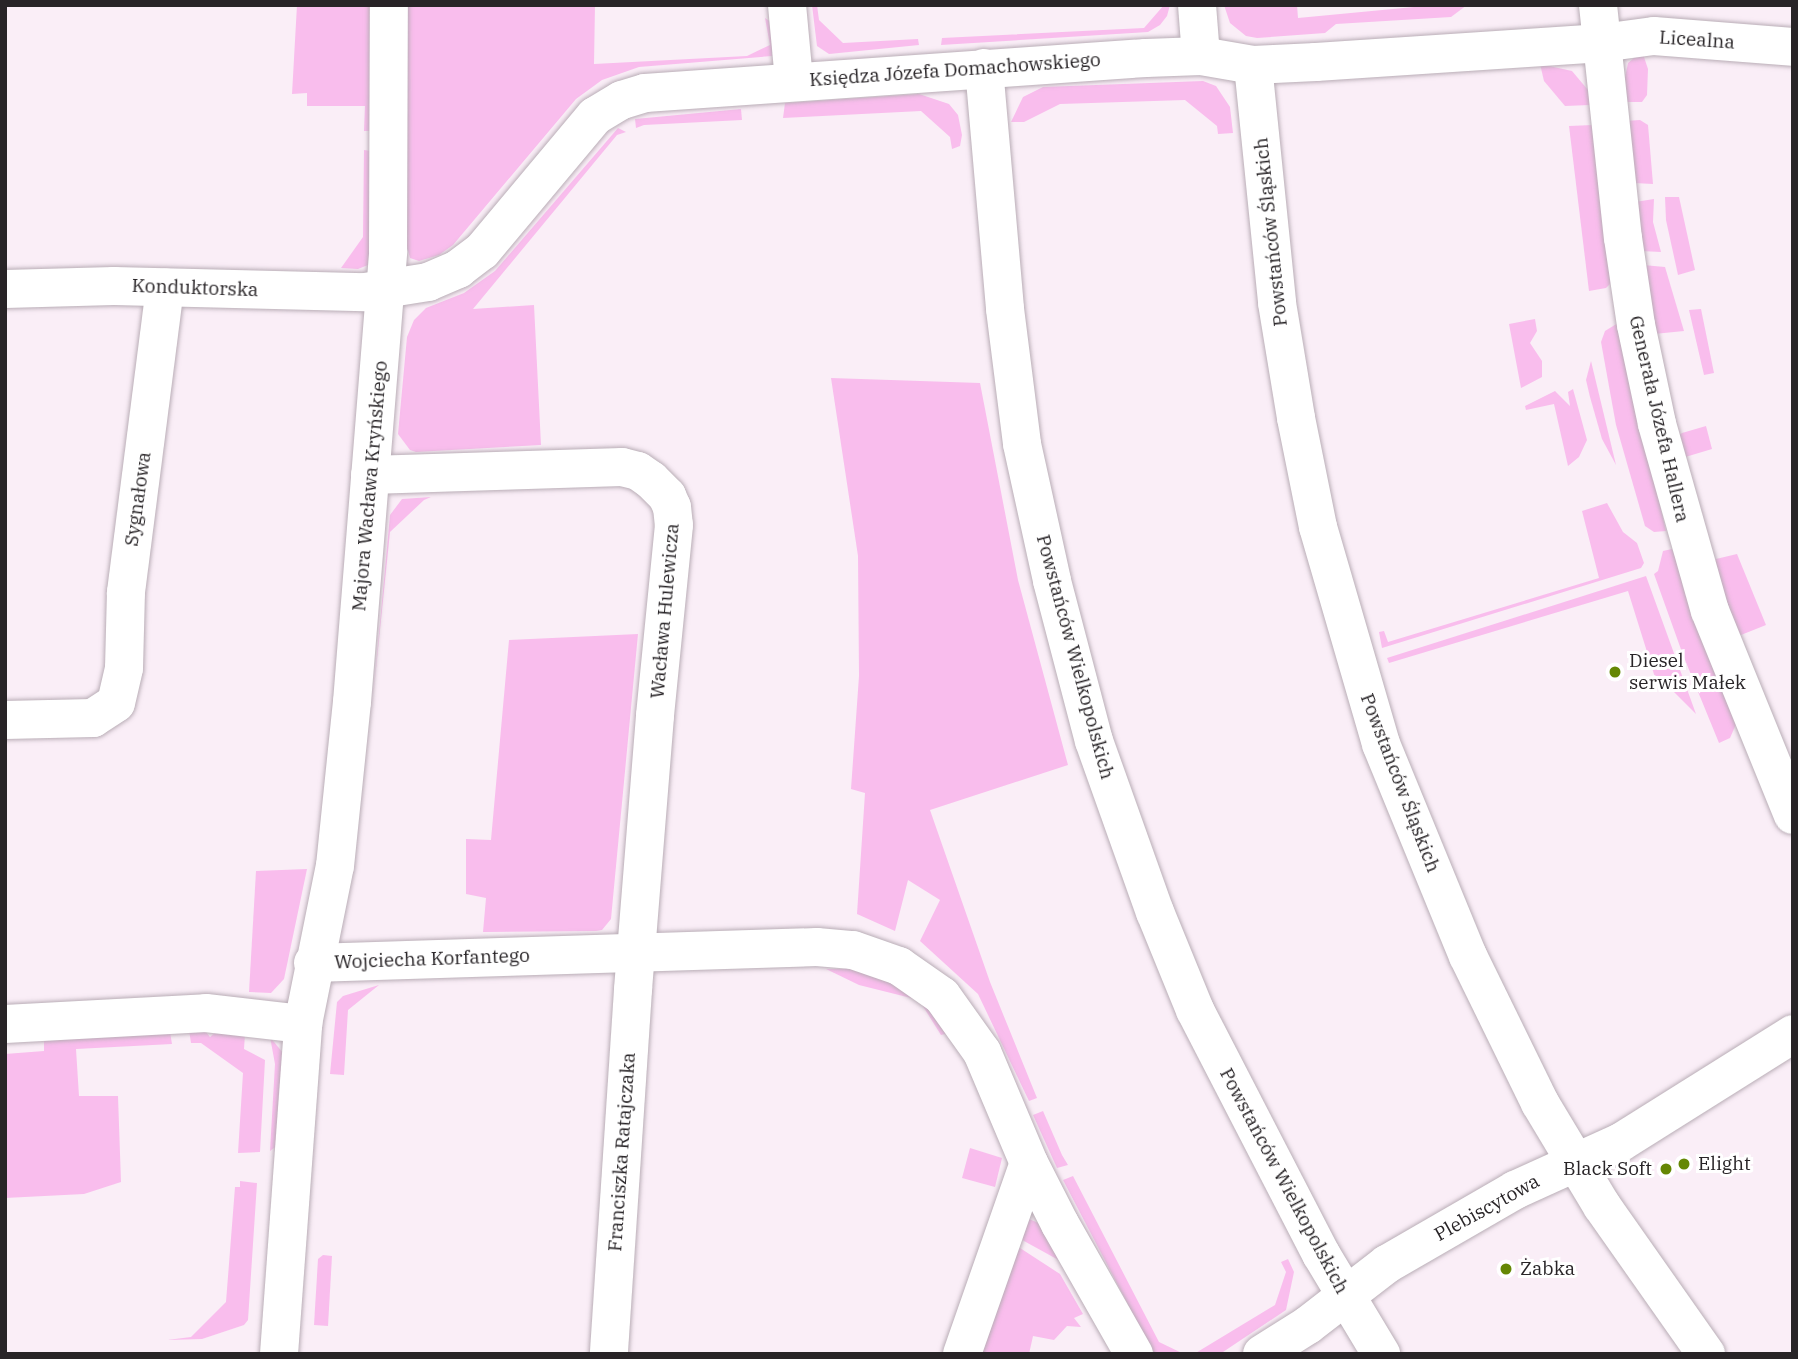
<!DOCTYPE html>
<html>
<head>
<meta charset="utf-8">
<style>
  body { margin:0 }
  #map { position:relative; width:1798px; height:1359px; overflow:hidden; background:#faeef7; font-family:"IBM Plex Serif",serif }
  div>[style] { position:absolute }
  .green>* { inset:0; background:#f9bded }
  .roads { filter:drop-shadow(0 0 2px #b9adb6) drop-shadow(0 0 2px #b9adb6) }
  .minor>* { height:38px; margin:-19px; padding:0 19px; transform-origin:19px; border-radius:19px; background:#fff }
  .dots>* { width:19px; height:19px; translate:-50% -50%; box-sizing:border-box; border:4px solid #fff; border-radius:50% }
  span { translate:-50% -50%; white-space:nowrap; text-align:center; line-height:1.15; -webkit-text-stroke:6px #fff; paint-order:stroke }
  .street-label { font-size:19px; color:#282427 }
  .poi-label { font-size:19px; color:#282427 }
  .left { translate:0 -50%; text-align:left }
  .right { translate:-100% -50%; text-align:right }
  .frame { position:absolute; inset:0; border:7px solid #282427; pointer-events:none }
</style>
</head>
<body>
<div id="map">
  <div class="green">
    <div style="clip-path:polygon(297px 5px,383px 5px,373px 131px,364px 131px,365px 106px,307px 106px,307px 93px,292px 94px)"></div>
    <div style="clip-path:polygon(406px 5px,595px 5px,594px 64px,747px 56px,770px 45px,765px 18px,774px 24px,772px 56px,639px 67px,602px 80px,576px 99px,453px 245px,439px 255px,419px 261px,410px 258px,407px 247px)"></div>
    <div style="clip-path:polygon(812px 5px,817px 5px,819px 20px,843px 43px,918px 39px,919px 45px,829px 54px,817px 46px)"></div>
    <div style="clip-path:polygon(1164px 5px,1170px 5px,1167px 16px,1160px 25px,1148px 32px,941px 45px,942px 38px,1144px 28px)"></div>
    <div style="clip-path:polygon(1224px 5px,1297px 5px,1298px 18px,1435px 5px,1467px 5px,1451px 17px,1336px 24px,1325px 33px,1257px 38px,1246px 36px,1230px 23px)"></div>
    <div style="clip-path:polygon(1642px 51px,1648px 69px,1647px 95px,1642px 102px,1624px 102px,1624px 82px,1628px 63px)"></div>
    <div style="clip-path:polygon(1540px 64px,1572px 71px,1588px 90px,1590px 105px,1565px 106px,1544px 81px)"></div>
    <div style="clip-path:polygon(1203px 81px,1216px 86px,1230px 107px,1233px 133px,1218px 134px,1217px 126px,1185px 100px,1060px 104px,1024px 122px,1011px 122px,1023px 97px,1043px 87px)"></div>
    <div style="clip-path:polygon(919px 94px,949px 104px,958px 115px,962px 135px,960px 146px,952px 149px,950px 137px,921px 111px,783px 118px,785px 103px)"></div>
    <div style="clip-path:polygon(741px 109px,742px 120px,644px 125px,636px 128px,635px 119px)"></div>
    <div style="clip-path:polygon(1640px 120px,1648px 125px,1653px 184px,1634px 183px,1625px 121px)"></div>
    <div style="clip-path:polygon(1593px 125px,1612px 282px,1606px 288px,1589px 291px,1569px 126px)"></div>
    <div style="clip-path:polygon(618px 128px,626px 132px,617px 135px,473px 309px,534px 305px,541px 445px,416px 452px,410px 450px,398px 434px,407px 337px,414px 320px,426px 308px,464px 293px,495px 271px)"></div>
    <div style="clip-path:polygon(364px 150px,378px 152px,368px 265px,358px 269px,341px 268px,363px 237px)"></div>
    <div style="clip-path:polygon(1665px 197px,1679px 197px,1695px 270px,1678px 275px,1666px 220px)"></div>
    <div style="clip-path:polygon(1654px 199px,1653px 222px,1661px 252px,1641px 251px,1635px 202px)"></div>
    <div style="clip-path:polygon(1643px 265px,1665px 267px,1684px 331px,1654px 334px)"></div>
    <div style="clip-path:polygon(1701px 309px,1714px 373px,1704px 375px,1689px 310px)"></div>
    <div style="clip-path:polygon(1535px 319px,1537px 331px,1530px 343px,1542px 361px,1542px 377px,1521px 388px,1509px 324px)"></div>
    <div style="clip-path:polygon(1618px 323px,1666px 531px,1654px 532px,1645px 526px,1616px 425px,1601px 342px,1605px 331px)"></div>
    <div style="clip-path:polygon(1591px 361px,1616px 465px,1602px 439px,1590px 397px,1586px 380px)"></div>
    <div style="clip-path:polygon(831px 378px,980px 383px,1018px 580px,1068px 765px,930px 810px,990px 982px,1037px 1098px,1029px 1101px,978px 994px,920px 941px,940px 900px,908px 880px,895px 931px,857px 914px,865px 793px,851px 789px,859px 676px,858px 556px)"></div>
    <div style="clip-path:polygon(1573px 389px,1587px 440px,1579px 457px,1568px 466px,1554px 404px,1526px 410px,1525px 406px,1555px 391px,1570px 406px,1568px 392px)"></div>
    <div style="clip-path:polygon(1706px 426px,1712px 449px,1682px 458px,1675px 438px,1682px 433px)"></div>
    <div style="clip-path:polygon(431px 497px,424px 500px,390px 532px,373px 698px,390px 515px,402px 499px)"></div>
    <div style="clip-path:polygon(1607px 503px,1623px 532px,1637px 543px,1644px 563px,1641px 568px,1382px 648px,1379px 632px,1384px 631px,1388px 642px,1599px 578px,1582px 511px)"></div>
    <div style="clip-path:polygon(1672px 549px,1737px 722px,1730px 738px,1719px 743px,1683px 655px,1654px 574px,1658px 571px,1663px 551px)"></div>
    <div style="clip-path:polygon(1737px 554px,1766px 625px,1741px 635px,1737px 633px,1714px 565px,1716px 559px)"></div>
    <div style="clip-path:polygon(1646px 576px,1696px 714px,1669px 687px,1658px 687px,1628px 591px,1389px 663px,1387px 658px)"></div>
    <div style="clip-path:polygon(638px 634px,611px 919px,602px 930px,596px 931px,483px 932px,486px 898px,466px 894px,466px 839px,491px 840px,509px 640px)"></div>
    <div style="clip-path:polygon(307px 869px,284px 979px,271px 993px,249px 992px,256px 871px)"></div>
    <div style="clip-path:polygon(847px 963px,917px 995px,952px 1032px,941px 1035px,919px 1000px,859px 985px,826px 969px,844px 969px)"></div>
    <div style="clip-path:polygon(379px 985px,348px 1010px,344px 1075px,330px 1074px,337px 1002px,343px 996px)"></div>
    <div style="clip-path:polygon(189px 1030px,206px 1032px,210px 1037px,217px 1031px,245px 1034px,244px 1049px,265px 1060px,260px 1152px,238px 1153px,243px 1073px,201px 1043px,191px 1043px)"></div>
    <div style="clip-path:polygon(170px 1032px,172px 1044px,76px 1049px,79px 1096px,118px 1096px,121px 1182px,84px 1194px,5px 1198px,5px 1054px,44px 1051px,44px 1039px)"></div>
    <div style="clip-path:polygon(270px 1037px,283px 1053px,278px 1145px,270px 1151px,275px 1064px)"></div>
    <div style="clip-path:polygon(1043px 1111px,1062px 1155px,1068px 1165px,1057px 1168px,1033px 1115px)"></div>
    <div style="clip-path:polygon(970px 1148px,1002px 1158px,995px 1187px,962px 1178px)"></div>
    <div style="clip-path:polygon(1073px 1176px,1159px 1342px,1184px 1354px,1155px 1354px,1148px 1343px,1063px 1180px)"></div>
    <div style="clip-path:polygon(240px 1181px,257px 1183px,248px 1320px,244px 1325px,202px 1339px,167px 1340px,191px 1337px,226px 1302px,235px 1187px,240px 1187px)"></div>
    <div style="clip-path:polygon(1029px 1219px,1043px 1225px,1064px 1263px,1024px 1241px,1018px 1235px)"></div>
    <div style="clip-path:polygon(1020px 1248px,1060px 1274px,1083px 1314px,1074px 1318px,1081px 1327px,1067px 1326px,1054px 1340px,1033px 1336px,1029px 1354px,975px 1354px,1008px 1252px)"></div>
    <div style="clip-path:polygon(323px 1255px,332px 1256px,328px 1326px,314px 1325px,318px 1259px)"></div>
    <div style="clip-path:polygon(1288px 1259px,1294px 1272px,1286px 1310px,1220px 1354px,1194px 1354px,1275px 1305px,1286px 1272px,1281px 1262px)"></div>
  </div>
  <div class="roads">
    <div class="minor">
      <div style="left:787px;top:5px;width:76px;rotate:84.7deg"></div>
      <div style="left:1197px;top:5px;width:51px;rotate:85.5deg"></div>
      <div style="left:1598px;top:5px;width:234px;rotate:83.9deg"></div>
      <div style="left:1623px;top:238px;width:88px;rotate:81.5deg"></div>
      <div style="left:1636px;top:325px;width:101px;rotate:78deg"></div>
      <div style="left:1657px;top:424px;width:194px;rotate:74.2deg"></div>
      <div style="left:1710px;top:611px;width:220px;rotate:67.9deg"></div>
      <div style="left:1253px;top:65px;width:239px;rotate:84.2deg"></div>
      <div style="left:1277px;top:303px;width:117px;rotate:80.6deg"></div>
      <div style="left:1296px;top:418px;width:111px;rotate:78.6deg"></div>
      <div style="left:1318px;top:527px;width:226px;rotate:73.8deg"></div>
      <div style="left:1381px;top:744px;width:229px;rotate:67.7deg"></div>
      <div style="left:1468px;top:956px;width:164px;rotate:63.9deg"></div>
      <div style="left:1540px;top:1103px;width:120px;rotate:59deg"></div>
      <div style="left:1602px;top:1206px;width:181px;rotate:54.9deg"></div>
      <div style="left:984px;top:68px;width:242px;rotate:85deg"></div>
      <div style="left:1005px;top:309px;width:136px;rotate:82.8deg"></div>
      <div style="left:1022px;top:444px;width:140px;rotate:77.6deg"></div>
      <div style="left:1052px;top:581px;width:165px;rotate:75.3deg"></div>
      <div style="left:1094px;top:741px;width:182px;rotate:70.4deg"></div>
      <div style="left:1155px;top:912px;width:106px;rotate:67.8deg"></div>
      <div style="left:1195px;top:1010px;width:275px;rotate:62.7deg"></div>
      <div style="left:1321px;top:1254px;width:117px;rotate:59deg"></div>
      <div style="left:5px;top:289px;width:109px;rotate:-1.6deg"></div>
      <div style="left:114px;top:286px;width:251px;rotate:1.4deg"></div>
      <div style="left:365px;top:292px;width:64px;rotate:-9deg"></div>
      <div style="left:428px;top:282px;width:33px;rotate:-23deg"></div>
      <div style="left:458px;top:269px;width:30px;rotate:-37deg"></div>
      <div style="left:482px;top:251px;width:176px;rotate:-50.1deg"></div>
      <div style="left:595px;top:116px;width:31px;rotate:-31deg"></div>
      <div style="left:622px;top:100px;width:24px;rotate:-17deg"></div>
      <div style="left:645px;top:93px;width:502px;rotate:-4deg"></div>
      <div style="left:1146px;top:58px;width:55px;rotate:-2.1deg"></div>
      <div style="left:1201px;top:56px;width:53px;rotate:9.8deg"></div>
      <div style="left:1253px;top:65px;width:63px;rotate:-2.7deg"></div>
      <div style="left:1316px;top:62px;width:287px;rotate:-3.8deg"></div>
      <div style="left:1602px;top:43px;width:52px;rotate:-7.7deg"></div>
      <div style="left:1654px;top:36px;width:139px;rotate:4.5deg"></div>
      <div style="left:370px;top:475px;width:252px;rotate:-1.8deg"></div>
      <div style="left:622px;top:467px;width:16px;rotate:14deg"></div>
      <div style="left:638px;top:471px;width:16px;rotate:35deg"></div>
      <div style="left:651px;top:480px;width:23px;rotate:45deg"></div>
      <div style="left:667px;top:496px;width:12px;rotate:66deg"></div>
      <div style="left:672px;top:507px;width:18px;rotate:84deg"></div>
      <div style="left:674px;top:525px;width:192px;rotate:95.7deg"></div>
      <div style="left:655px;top:716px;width:275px;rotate:94.6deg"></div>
      <div style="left:633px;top:990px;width:365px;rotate:93.8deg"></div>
      <div style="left:5px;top:720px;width:88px;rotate:-1.3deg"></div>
      <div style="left:93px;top:718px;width:27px;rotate:-33deg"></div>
      <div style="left:116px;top:703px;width:36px;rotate:-77deg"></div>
      <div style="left:124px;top:668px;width:76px;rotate:-88.5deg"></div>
      <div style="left:126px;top:592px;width:307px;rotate:-82.7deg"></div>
      <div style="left:313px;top:963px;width:504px;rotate:-1.82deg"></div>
      <div style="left:817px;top:947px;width:36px;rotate:5deg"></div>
      <div style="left:853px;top:950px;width:49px;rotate:19.2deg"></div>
      <div style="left:899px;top:966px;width:52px;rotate:34.9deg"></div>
      <div style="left:942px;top:996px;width:69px;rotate:54.5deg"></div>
      <div style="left:982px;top:1052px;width:121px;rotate:67.1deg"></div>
      <div style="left:1029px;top:1163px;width:68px;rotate:63.1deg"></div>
      <div style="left:1060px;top:1224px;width:150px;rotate:60.4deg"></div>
      <div style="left:5px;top:1024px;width:201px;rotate:-3.1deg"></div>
      <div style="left:206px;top:1013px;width:98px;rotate:6.5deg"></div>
      <div style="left:279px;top:1354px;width:331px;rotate:-85.8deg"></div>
      <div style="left:303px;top:1024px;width:161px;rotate:-78.6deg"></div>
      <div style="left:335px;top:866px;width:165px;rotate:-84.1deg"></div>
      <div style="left:352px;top:702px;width:452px;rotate:-85.4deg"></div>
      <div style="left:388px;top:251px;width:246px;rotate:-89.8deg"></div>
      <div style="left:962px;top:1354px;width:202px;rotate:-70.7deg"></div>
      <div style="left:1262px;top:1354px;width:54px;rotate:-32.2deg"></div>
      <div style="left:1308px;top:1325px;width:100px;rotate:-37.7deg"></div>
      <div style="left:1387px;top:1264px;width:148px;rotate:-30deg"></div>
      <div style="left:1515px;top:1190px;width:116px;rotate:-24.4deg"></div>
      <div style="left:1621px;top:1142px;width:203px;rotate:-32.1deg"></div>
    </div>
  </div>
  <div class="dots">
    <div style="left:1615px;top:672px;background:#658704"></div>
    <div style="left:1684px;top:1164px;background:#658704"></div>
    <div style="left:1666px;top:1169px;background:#658704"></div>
    <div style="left:1506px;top:1269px;background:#658704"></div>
  </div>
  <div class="street-label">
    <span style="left:1697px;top:40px;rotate:4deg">Licealna</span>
    <span style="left:955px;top:70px;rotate:-4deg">Księdza Józefa Domachowskiego</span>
    <span style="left:1271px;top:232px;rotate:-96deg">Powstańców Śląskich</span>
    <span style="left:195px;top:288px;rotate:2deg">Konduktorska</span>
    <span style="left:1659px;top:419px;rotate:77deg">Generała Józefa Hallera</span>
    <span style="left:370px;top:486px;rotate:-85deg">Majora Wacława Kryńskiego</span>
    <span style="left:138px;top:499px;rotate:-82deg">Sygnałowa</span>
    <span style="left:665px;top:611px;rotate:-85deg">Wacława Hulewicza</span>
    <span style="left:1075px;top:657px;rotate:75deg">Powstańców Wielkopolskich</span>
    <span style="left:1400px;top:783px;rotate:69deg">Powstańców Śląskich</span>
    <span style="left:432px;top:959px;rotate:-2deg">Wojciecha Korfantego</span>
    <span style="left:622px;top:1152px;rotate:-86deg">Franciszka Ratajczaka</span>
    <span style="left:1284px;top:1181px;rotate:62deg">Powstańców Wielkopolskich</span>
    <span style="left:1487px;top:1208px;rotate:-29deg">Plebiscytowa</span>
  </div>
  <div class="poi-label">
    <span class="left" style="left:1629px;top:672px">Diesel<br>serwis Małek</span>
    <span class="left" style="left:1698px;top:1164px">Elight</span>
    <span class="right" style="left:1652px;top:1169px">Black Soft</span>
    <span class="left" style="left:1520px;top:1269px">Żabka</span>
  </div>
  <div class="frame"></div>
</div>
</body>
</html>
